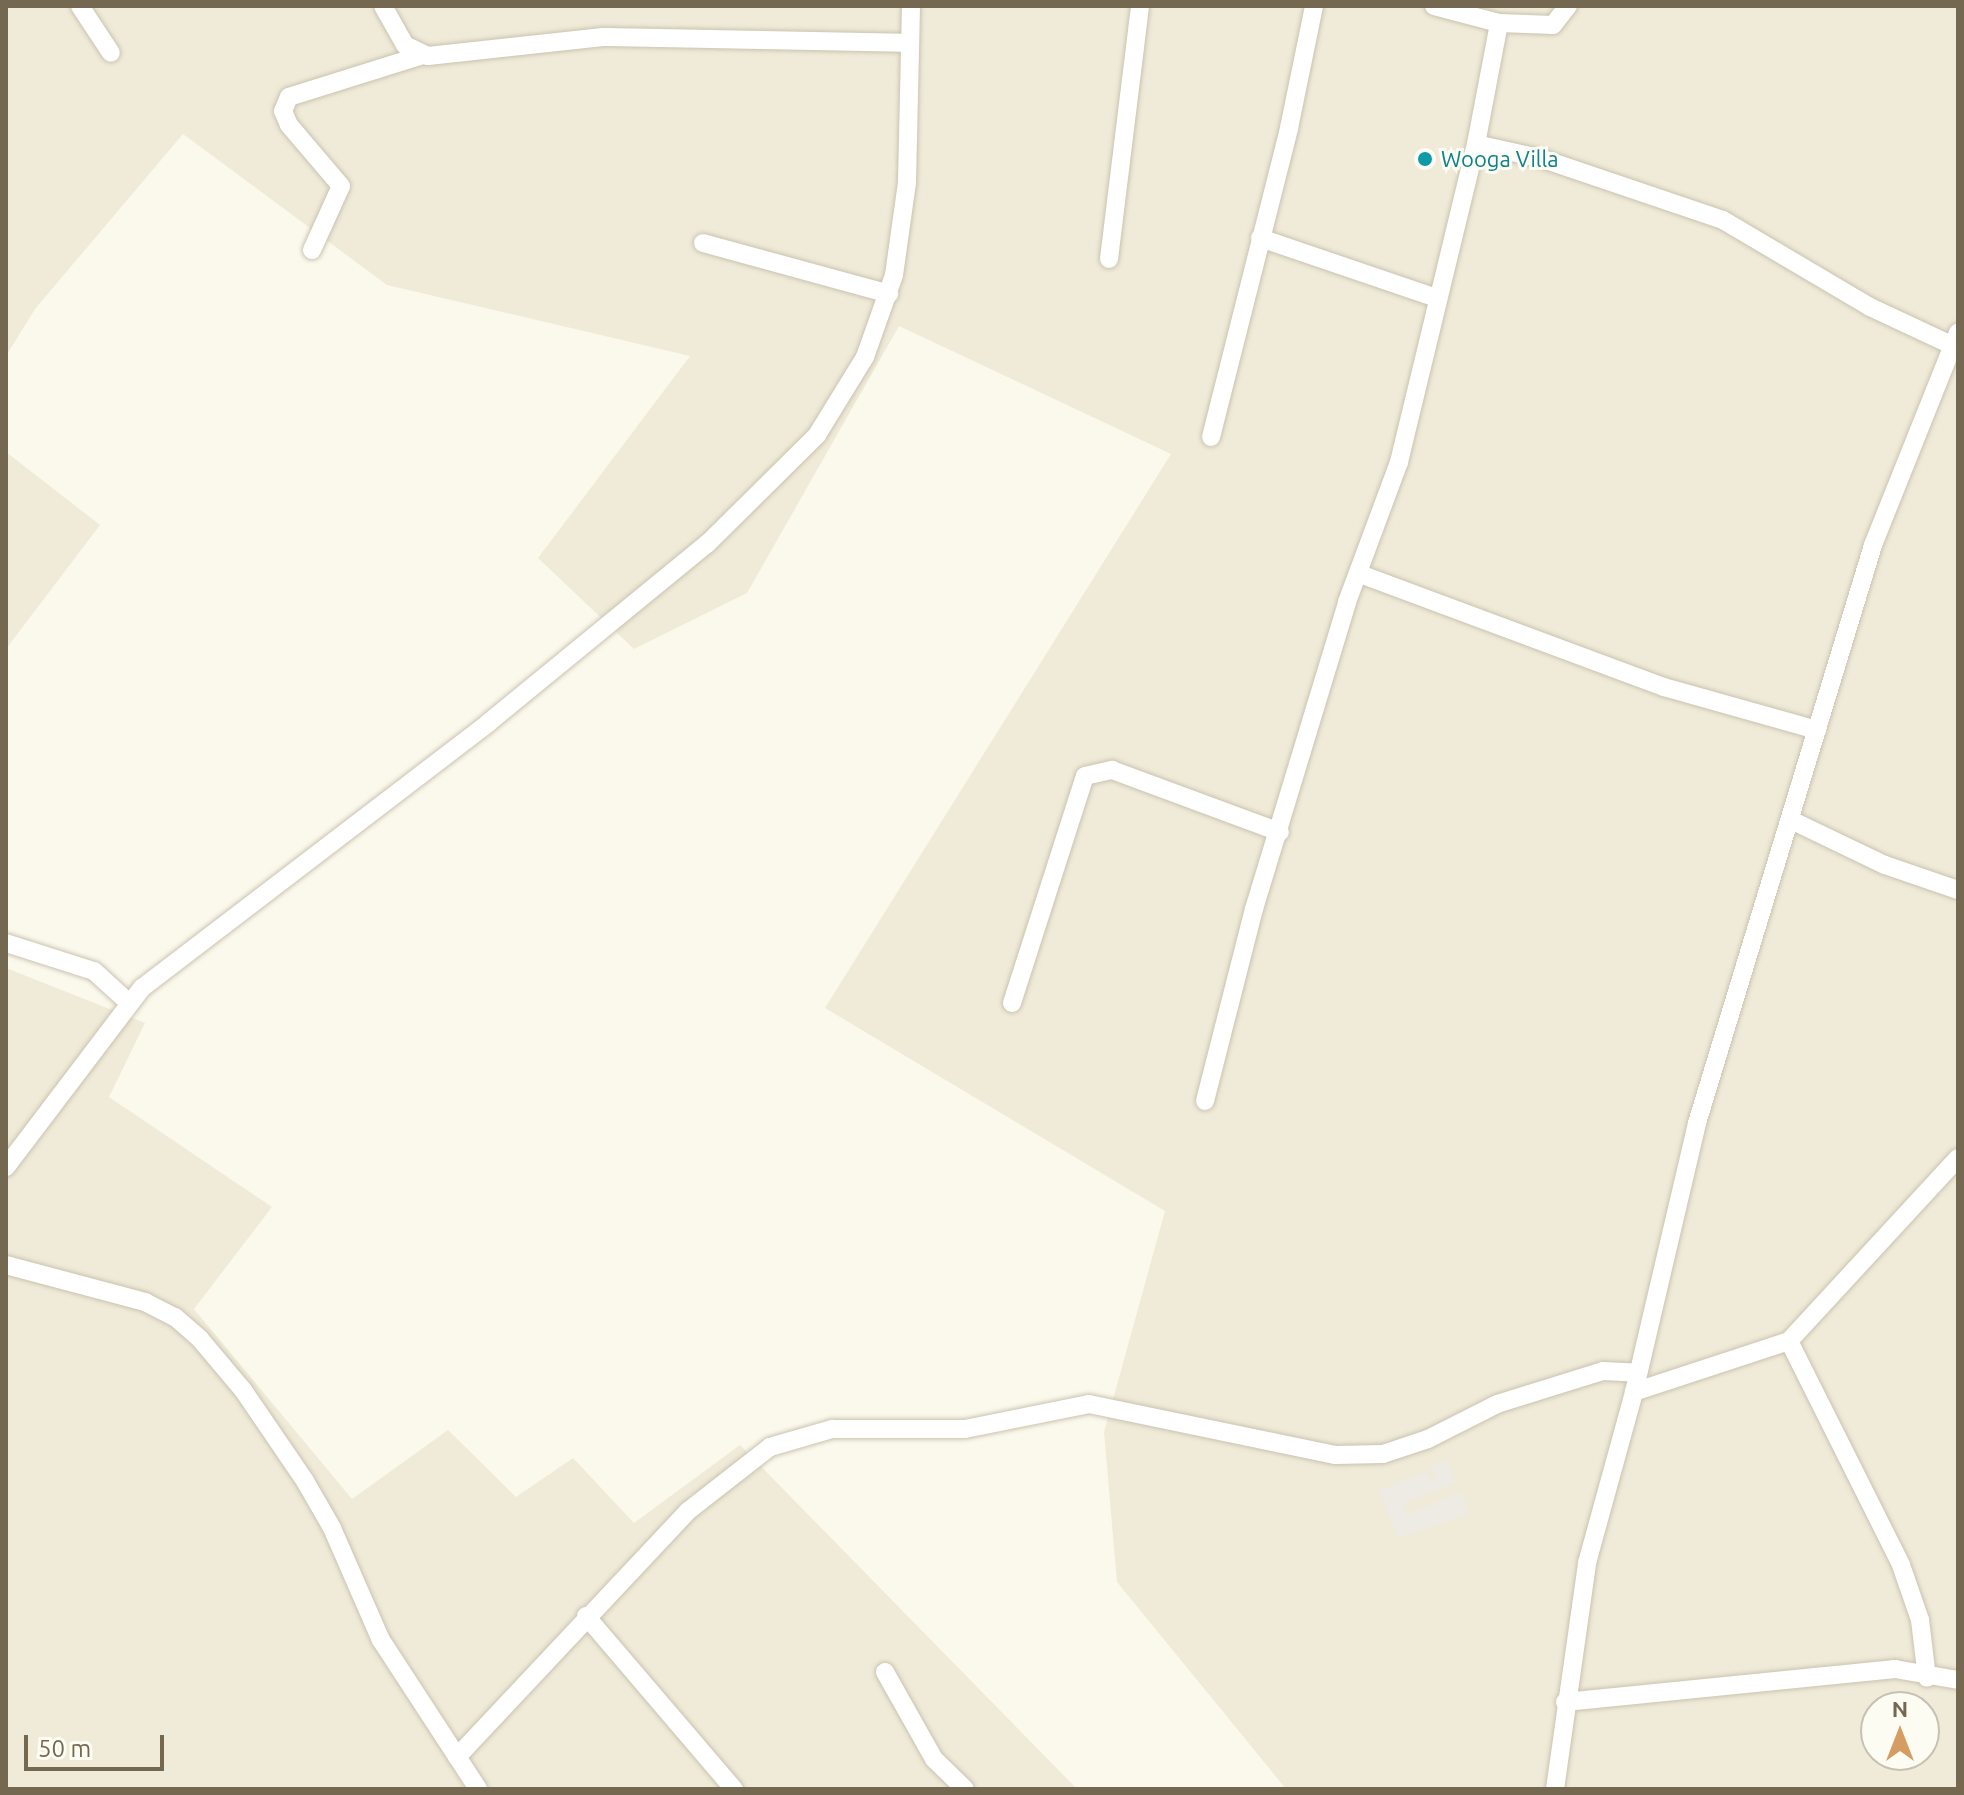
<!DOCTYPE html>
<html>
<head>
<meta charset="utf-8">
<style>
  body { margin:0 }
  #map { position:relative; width:1964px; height:1795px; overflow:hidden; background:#fbf9ec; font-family:Ubuntu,sans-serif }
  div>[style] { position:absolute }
  .residential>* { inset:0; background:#efebd8 }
  .industrial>* { inset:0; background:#edebe4 }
  .roads { filter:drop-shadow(0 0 2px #cac3b0) drop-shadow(0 0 2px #cac3b0) }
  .street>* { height:18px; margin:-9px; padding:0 9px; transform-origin:9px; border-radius:9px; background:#fff }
  .dots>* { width:22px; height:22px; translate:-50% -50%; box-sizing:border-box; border:4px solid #fdfcf3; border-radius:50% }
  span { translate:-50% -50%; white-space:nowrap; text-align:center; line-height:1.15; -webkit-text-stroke:6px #fdfcf3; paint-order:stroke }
  .culture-label { font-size:22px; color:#0d838f }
  .left { translate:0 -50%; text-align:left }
  .frame { position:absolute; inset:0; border:8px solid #746851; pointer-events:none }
  .north { position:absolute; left:1860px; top:1691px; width:80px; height:80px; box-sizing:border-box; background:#fdfcf3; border:2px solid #c6c1b2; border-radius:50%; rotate:0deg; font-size:22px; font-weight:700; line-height:32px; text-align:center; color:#746851 }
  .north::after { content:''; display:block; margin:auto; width:28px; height:36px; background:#d59d61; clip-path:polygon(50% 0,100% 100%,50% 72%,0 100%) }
  .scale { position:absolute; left:24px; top:1735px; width:140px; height:36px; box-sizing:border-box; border:4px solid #746851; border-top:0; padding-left:10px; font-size:24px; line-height:28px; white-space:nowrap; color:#746851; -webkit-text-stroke:6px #fdfcf3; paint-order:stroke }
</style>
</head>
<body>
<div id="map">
  <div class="residential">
    <div style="clip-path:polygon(evenodd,6px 6px,1958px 6px,1958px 1789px,1286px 1789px,1117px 1582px,1104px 1432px,1165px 1211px,825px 1008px,1171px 454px,899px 326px,747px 593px,634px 649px,538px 558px,690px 356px,387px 285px,183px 134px,35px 309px,6px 356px,6px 6px,1876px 1707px,1924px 1707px,1924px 1755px,1876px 1755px,1876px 1707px)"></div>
    <div style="clip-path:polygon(6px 452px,100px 525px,6px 649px)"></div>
    <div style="clip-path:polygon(6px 968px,145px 1023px,109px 1097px,272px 1207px,194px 1309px,352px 1499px,448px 1430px,516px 1497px,573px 1458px,634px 1523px,740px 1445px,1077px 1789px,6px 1789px)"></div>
  </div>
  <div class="industrial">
    <div style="clip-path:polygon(1447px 1459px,1455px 1483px,1401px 1504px,1408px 1514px,1461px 1492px,1469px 1514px,1398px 1538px,1379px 1490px,1427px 1472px,1428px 1477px,1438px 1480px,1430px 1466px)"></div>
  </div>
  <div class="roads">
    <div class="street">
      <div style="left:80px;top:6px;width:56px;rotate:56.6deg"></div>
      <div style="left:383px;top:6px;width:45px;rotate:60.6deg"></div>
      <div style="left:405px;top:45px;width:25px;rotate:26deg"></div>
      <div style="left:428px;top:56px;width:176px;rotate:-6.2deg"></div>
      <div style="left:603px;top:37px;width:305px;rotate:1.1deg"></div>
      <div style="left:1434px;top:6px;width:67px;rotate:14.7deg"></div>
      <div style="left:1499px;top:23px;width:54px;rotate:2.1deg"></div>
      <div style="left:1553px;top:25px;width:24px;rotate:-52deg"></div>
      <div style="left:1476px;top:144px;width:69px;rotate:12.6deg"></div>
      <div style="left:1543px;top:159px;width:190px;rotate:18.7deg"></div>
      <div style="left:1723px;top:220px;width:171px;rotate:30.6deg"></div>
      <div style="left:1870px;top:307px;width:87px;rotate:25.1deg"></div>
      <div style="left:1260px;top:238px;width:186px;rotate:18.8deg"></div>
      <div style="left:703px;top:243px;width:193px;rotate:15.3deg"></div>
      <div style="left:312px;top:250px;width:70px;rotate:-65.6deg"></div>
      <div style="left:341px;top:186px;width:80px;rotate:-130.4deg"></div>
      <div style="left:289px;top:125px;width:15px;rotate:-113deg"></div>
      <div style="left:283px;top:111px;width:15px;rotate:-67deg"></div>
      <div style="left:289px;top:97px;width:140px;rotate:-17.4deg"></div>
      <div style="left:1109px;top:259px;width:255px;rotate:-83deg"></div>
      <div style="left:1211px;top:437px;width:319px;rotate:-75.8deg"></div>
      <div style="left:1289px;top:128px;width:125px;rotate:-78.4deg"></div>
      <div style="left:1360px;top:574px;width:324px;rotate:20.4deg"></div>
      <div style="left:1664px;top:687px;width:159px;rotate:15.7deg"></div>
      <div style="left:1793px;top:821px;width:102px;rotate:25.6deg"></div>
      <div style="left:1885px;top:865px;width:77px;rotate:18.9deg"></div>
      <div style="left:6px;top:943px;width:92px;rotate:17.7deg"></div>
      <div style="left:94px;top:971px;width:47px;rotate:42.4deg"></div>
      <div style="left:1012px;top:1003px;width:238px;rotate:-72.2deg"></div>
      <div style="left:1085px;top:776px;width:28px;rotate:-13deg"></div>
      <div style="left:1112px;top:770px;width:179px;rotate:20.3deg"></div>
      <div style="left:1205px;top:1101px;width:198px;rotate:-75.7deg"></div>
      <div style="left:1254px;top:909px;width:321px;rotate:-73.1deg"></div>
      <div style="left:1347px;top:602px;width:149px;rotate:-69.6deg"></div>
      <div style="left:1399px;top:462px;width:327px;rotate:-76.4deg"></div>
      <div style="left:1476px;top:144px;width:123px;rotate:-79.2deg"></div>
      <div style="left:6px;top:1167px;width:225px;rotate:-52.8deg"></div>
      <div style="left:142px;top:988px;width:436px;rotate:-37.4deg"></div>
      <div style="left:488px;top:723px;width:283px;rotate:-39.3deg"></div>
      <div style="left:707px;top:544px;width:155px;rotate:-44.7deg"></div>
      <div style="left:817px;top:435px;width:92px;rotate:-58.4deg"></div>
      <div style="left:865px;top:357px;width:87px;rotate:-70.5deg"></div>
      <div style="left:894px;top:275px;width:94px;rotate:-82deg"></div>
      <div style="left:907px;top:182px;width:176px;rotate:-88.7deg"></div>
      <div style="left:6px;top:1265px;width:144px;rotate:14.9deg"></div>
      <div style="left:145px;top:1302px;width:34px;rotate:27deg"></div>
      <div style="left:175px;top:1317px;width:33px;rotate:41deg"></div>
      <div style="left:200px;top:1339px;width:67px;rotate:49.9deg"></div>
      <div style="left:243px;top:1390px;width:110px;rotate:55.7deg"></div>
      <div style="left:305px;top:1481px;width:54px;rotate:60.1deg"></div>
      <div style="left:332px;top:1528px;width:122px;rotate:66.4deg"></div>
      <div style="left:381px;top:1640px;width:178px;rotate:56.9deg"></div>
      <div style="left:1789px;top:1341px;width:250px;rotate:63.4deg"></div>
      <div style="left:1901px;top:1565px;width:58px;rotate:70.9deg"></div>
      <div style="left:1920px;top:1620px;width:58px;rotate:83.1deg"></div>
      <div style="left:1634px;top:1392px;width:163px;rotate:-18.2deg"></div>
      <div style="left:1789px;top:1341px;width:249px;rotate:-47.3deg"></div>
      <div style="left:586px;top:1616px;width:228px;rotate:49.5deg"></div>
      <div style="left:885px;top:1672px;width:100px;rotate:60.6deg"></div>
      <div style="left:934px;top:1759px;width:43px;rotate:44.1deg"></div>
      <div style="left:1565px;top:1702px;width:332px;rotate:-5.7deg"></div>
      <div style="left:1895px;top:1669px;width:64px;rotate:9.9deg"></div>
      <div style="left:457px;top:1757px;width:337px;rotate:-46.8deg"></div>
      <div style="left:688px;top:1511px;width:104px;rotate:-38deg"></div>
      <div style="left:770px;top:1447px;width:65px;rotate:-16.2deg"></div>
      <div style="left:832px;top:1429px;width:133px"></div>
      <div style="left:965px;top:1429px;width:126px;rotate:-11.4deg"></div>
      <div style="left:1089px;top:1404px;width:252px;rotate:11.7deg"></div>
      <div style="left:1336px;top:1455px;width:47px;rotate:-1.2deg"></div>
      <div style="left:1383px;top:1454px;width:47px;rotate:-18.4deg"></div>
      <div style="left:1428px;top:1439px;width:77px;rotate:-26.9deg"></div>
      <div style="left:1497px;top:1404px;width:111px;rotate:-17.3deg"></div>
      <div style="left:1603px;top:1371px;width:35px;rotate:3deg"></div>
      <div style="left:1555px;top:1789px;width:228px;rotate:-81.9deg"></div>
      <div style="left:1587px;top:1563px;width:177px;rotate:-74.6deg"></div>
      <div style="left:1634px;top:1392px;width:276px;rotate:-76.8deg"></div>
      <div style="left:1697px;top:1123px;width:604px;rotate:-73.06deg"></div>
      <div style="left:1873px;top:545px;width:229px;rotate:-68.2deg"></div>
    </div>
  </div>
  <div class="dots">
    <div style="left:1425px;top:159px;background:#0f9aa8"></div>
  </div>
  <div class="culture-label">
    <span class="left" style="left:1441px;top:159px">Wooga Villa</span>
  </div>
  <div class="frame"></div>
  <div class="north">N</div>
  <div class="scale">50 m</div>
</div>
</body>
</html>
